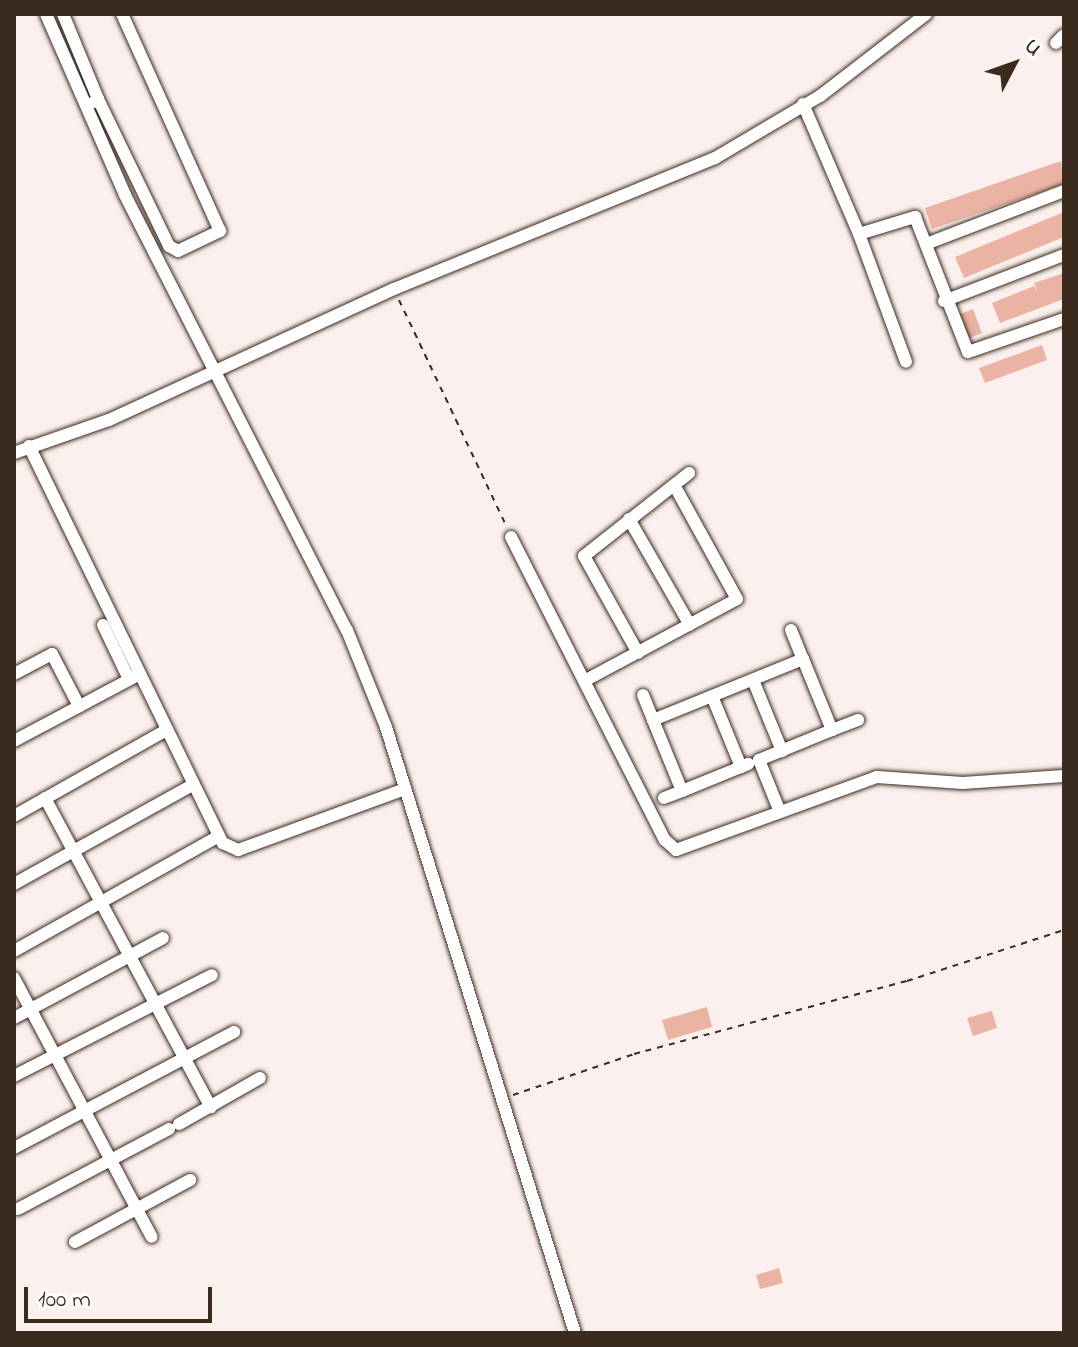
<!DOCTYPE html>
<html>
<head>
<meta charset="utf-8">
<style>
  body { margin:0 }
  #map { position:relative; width:1078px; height:1347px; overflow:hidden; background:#fbf0ed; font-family:"Indie Flower",sans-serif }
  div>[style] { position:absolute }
  .building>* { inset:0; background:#ebb3a3 }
  .path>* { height:2px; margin-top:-1px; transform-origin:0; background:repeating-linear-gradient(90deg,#3b2a1e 0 6px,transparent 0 12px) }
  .roads { filter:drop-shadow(0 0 2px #3b2a1e) drop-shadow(0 0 2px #3b2a1e) }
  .minor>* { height:12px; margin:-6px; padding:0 6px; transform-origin:6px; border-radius:6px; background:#fff }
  span { translate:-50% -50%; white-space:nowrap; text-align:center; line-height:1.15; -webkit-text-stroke:6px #fff; paint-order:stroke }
  .frame { position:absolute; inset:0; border:16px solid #3b2a1e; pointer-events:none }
  .north { position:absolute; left:974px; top:24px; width:80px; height:80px; -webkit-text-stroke:6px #fff; paint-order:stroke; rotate:49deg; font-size:22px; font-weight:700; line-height:32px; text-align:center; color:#3b2a1e }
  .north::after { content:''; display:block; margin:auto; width:28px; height:36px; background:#3b2a1e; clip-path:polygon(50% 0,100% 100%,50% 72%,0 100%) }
  .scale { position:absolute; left:24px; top:1287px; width:188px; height:36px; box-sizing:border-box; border:4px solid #3b2a1e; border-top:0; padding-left:10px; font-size:24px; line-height:28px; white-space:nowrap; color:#3b2a1e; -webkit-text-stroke:6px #fff; paint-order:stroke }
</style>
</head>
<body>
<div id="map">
  <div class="building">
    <div style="clip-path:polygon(1061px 161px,1064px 184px,932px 229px,925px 208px)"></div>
    <div style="clip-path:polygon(1064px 212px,1064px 237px,964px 278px,955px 257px)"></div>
    <div style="clip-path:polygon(1064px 273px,1064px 299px,1000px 323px,992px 303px,1034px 286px,1038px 294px,1034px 283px)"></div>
    <div style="clip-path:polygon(973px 309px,982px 333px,962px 341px,953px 317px)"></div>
    <div style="clip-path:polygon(1042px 345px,1047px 360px,985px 383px,979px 368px)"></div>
    <div style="clip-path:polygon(707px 1007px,712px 1027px,668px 1040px,662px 1020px)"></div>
    <div style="clip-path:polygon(992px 1011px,997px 1028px,973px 1036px,967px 1018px)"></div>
    <div style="clip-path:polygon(779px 1268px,783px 1283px,760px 1289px,756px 1275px)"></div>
  </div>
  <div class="path">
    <div style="left:399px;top:300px;width:249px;rotate:64.6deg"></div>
    <div style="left:513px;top:1095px;width:128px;rotate:-18.7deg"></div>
    <div style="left:634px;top:1054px;width:283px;rotate:-15deg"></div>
    <div style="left:907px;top:981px;width:165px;rotate:-18deg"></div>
  </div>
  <div class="roads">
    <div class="minor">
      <div style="left:46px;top:14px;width:197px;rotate:66.4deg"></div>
      <div style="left:125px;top:195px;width:488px;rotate:63deg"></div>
      <div style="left:347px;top:630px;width:105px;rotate:68.1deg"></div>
      <div style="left:386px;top:727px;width:635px;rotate:72.68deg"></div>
      <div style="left:63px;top:14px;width:92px;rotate:67.6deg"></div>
      <div style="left:98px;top:99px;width:5px;rotate:143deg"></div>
      <div style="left:1056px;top:43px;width:11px;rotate:-45deg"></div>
      <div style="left:98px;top:99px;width:163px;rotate:64.2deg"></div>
      <div style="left:169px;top:246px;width:10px;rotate:29deg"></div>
      <div style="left:178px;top:251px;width:47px;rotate:-25.5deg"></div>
      <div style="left:220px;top:231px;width:238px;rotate:-114.3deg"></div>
      <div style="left:803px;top:104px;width:142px;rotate:66.7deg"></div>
      <div style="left:859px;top:234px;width:136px;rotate:69.8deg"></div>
      <div style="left:859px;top:234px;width:59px;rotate:-16.9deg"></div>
      <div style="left:915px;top:217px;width:145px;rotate:68.6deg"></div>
      <div style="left:968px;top:352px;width:102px;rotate:-19deg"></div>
      <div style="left:926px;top:244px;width:148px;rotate:-21deg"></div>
      <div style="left:944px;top:301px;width:129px;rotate:-21deg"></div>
      <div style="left:29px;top:446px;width:442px;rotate:64deg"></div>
      <div style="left:223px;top:843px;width:17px;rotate:25deg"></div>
      <div style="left:238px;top:850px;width:178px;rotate:-20.1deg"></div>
      <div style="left:14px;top:453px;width:101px;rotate:-19.2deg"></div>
      <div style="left:109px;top:420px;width:314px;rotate:-24.7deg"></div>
      <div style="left:394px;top:289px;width:347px;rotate:-22.2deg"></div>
      <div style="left:715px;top:158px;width:122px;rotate:-30.6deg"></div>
      <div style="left:820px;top:96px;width:134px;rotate:-37.7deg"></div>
      <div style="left:629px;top:519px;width:122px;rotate:60.1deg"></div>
      <div style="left:511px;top:537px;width:340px;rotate:63.1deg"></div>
      <div style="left:665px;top:840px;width:15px;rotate:42deg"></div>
      <div style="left:676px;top:850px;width:214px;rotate:-20deg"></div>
      <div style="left:877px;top:777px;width:86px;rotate:4deg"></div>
      <div style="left:963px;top:783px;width:101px;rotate:-4deg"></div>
      <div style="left:103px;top:625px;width:60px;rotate:64.3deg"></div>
      <div style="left:791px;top:630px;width:31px;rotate:68deg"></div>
      <div style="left:638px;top:653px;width:111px;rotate:-119.1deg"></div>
      <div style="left:584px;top:556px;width:134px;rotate:-38.3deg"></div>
      <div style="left:14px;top:674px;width:43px;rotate:-27.8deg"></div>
      <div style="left:52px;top:654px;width:59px;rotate:62.6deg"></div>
      <div style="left:586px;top:680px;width:171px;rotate:-28.2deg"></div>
      <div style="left:737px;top:599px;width:130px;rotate:-118.9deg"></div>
      <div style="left:753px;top:680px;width:77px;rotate:67.8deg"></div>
      <div style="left:643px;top:695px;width:27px;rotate:68deg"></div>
      <div style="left:712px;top:696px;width:77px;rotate:67.8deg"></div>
      <div style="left:741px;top:767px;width:8px;rotate:-23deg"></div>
      <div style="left:832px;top:730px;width:28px;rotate:-21deg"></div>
      <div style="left:14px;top:741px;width:140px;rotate:-28deg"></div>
      <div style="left:741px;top:767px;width:64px;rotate:157.9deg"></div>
      <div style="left:682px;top:791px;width:77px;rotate:-112.2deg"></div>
      <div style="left:653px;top:720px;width:162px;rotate:-22.1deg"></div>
      <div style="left:803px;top:659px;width:77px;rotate:67.8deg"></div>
      <div style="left:832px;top:730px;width:79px;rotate:157.7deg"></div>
      <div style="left:759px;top:760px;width:56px;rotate:68deg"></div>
      <div style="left:45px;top:798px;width:351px;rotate:61.8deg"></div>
      <div style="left:664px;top:798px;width:19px;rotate:-21deg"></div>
      <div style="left:14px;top:816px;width:173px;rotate:-29.4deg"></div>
      <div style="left:14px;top:884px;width:202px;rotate:-29deg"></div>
      <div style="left:14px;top:951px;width:233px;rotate:-29.3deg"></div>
      <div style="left:14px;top:978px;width:293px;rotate:62deg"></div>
      <div style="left:14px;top:1018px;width:169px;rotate:-28.2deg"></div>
      <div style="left:14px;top:1076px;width:222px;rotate:-27deg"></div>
      <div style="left:179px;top:1124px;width:93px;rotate:-29.6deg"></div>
      <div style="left:14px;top:1148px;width:249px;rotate:-27.8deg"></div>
      <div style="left:18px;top:1209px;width:171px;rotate:-27.9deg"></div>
      <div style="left:75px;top:1242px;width:131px;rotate:-28.3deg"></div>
    </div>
  </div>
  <div class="frame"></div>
  <div class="north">U</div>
  <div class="scale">100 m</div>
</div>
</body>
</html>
